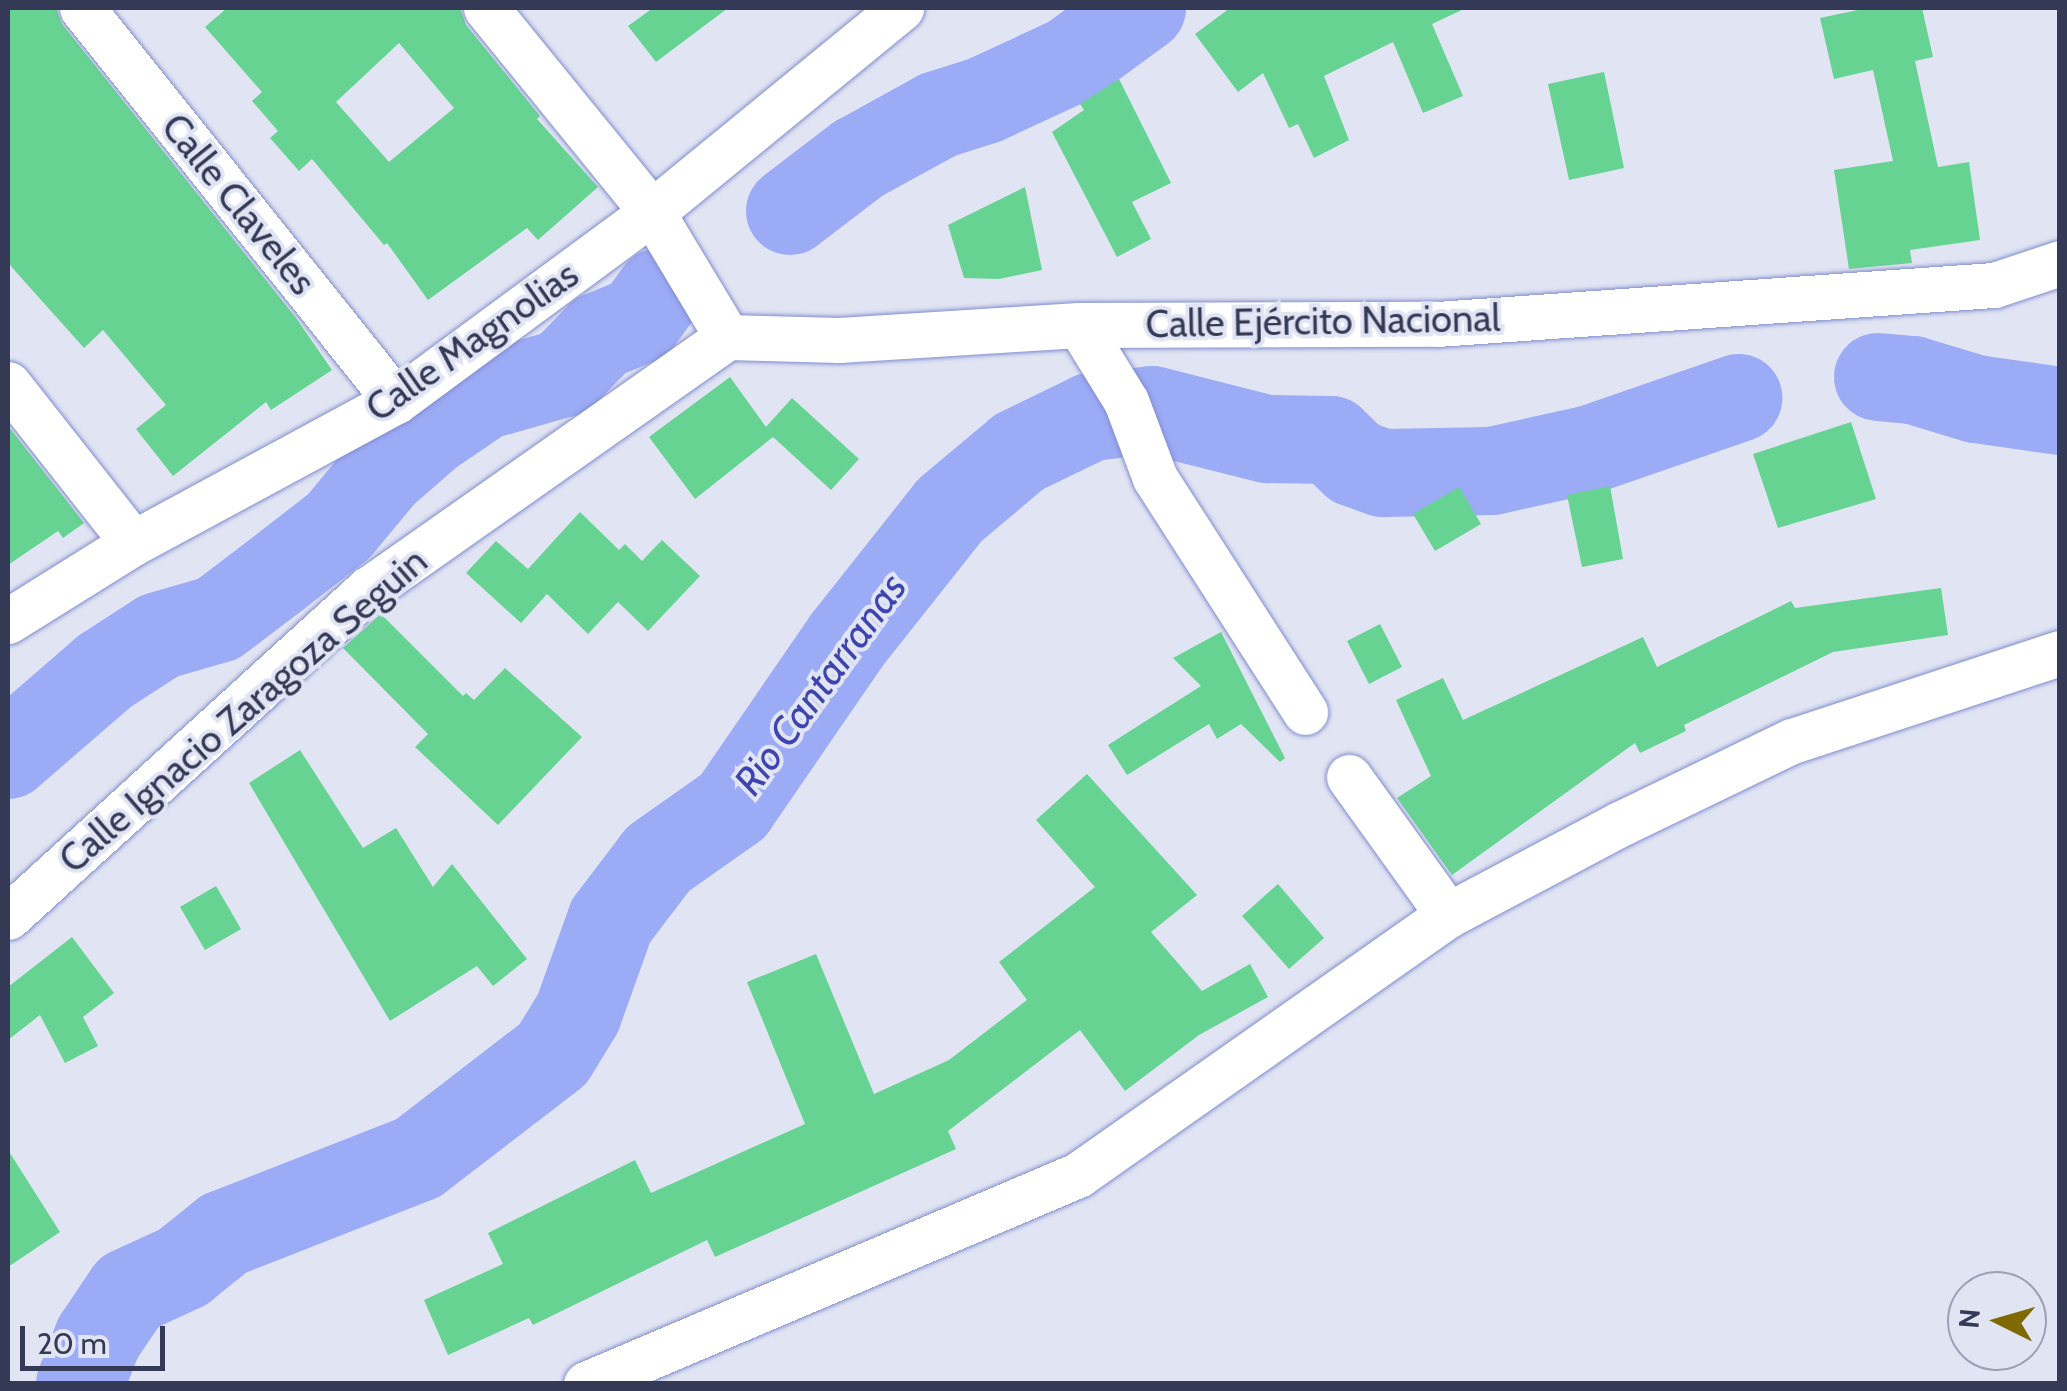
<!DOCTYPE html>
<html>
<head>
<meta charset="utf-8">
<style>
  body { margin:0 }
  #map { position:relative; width:2067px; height:1391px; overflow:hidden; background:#e1e4f3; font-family:Cabin,sans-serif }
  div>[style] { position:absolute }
  .river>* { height:88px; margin:-44px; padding:0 44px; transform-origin:44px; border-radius:44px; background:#9cabf6 }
  .building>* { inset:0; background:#67d392 }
  .roads { filter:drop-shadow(0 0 2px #808dce) drop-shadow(0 0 2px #808dce) }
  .street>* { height:45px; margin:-22.5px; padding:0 22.5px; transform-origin:22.5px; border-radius:22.5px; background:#fff }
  span { translate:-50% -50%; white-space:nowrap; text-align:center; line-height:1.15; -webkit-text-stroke:8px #e1e4f3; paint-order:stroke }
  .street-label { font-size:38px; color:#343955 }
  .water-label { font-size:40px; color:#3e44af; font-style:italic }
  .frame { position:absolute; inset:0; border:10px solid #343955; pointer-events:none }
  .north { position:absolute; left:1947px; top:1271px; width:100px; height:100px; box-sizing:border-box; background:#e1e4f3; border:2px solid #9ca0b4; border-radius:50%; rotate:275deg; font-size:28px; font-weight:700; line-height:40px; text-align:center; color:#343955 }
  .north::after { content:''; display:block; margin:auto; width:35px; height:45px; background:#7f6a02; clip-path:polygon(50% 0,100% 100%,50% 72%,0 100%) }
  .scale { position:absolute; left:20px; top:1326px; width:145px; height:45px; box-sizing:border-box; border:5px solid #343955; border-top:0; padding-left:12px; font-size:30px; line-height:35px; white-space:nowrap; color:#343955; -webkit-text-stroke:8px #e1e4f3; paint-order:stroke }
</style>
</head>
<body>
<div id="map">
  <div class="river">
    <div style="left:790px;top:211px;width:86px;rotate:-37.4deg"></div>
    <div style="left:858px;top:159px;width:91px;rotate:-28.8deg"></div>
    <div style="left:938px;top:115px;width:49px;rotate:-17.7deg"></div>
    <div style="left:985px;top:100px;width:95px;rotate:-24.9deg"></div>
    <div style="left:1071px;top:60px;width:88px;rotate:-36.2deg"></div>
    <div style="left:1878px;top:377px;width:35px;rotate:5deg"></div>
    <div style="left:1913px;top:380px;width:66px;rotate:16.8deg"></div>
    <div style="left:1976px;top:399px;width:85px;rotate:8.1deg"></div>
    <div style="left:8px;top:755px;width:128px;rotate:-40.9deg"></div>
    <div style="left:105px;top:671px;width:64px;rotate:-32.9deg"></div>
    <div style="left:159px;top:636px;width:61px;rotate:-16.1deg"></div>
    <div style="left:218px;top:619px;width:73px;rotate:-37.2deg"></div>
    <div style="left:276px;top:575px;width:80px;rotate:-37.9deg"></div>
    <div style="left:339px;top:526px;width:67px;rotate:-50.4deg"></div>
    <div style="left:382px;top:474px;width:64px;rotate:-41.2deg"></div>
    <div style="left:430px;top:432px;width:64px;rotate:-34.2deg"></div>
    <div style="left:483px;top:396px;width:84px;rotate:-15.9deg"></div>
    <div style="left:564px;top:373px;width:52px;rotate:-45.8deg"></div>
    <div style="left:600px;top:336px;width:42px;rotate:-22.3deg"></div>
    <div style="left:639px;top:320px;width:34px;rotate:-54deg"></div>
    <div style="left:80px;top:1384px;width:49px;rotate:-68.6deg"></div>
    <div style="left:98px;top:1338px;width:55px;rotate:-56deg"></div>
    <div style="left:129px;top:1292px;width:60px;rotate:-24.8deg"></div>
    <div style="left:183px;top:1267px;width:53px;rotate:-38.8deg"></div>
    <div style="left:224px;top:1234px;width:208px;rotate:-21.4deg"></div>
    <div style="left:418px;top:1158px;width:170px;rotate:-37.6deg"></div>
    <div style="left:553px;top:1054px;width:48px;rotate:-58.6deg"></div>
    <div style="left:578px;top:1013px;width:98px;rotate:-70.3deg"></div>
    <div style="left:611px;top:921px;width:78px;rotate:-52.8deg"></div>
    <div style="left:658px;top:859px;width:92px;rotate:-35.2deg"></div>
    <div style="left:733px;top:806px;width:201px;rotate:-55.5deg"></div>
    <div style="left:847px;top:640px;width:166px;rotate:-51.6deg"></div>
    <div style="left:950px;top:510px;width:90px;rotate:-40deg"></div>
    <div style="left:1019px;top:452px;width:80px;rotate:-25.9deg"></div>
    <div style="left:1091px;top:417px;width:61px;rotate:-6.5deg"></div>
    <div style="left:1152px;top:410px;width:119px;rotate:14.2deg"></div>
    <div style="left:1267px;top:439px;width:64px;rotate:0.9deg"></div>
    <div style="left:1331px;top:440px;width:33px;rotate:44deg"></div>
    <div style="left:1355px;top:463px;width:30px;rotate:20deg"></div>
    <div style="left:1383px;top:473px;width:109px;rotate:-1.1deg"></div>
    <div style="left:1492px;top:471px;width:101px;rotate:-12.5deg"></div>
    <div style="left:1591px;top:449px;width:156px;rotate:-19.1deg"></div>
  </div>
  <div class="building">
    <div style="clip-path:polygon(8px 8px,56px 8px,62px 24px,296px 318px,332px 370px,271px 410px,266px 402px,173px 476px,136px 429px,166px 405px,103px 330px,84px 348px,8px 263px)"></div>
    <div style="clip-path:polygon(evenodd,227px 8px,460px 8px,466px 25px,540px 116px,537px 119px,598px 187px,538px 240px,527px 228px,428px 300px,387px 243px,384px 245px,312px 159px,299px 171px,270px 138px,278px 131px,252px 101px,262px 92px,205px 27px,227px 8px,399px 43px,454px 108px,389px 162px,336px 102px,399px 43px)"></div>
    <div style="clip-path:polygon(653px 8px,728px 8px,656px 62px,628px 26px)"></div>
    <div style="clip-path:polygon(1230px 8px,1466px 8px,1432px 24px,1463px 96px,1423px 113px,1393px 42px,1324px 76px,1349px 140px,1314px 158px,1298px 124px,1289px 128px,1263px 73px,1238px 92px,1195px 34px)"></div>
    <div style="clip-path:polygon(1867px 8px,1922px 8px,1933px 57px,1915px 61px,1938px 167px,1969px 162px,1980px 240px,1910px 250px,1912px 263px,1849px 269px,1834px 170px,1893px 161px,1873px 70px,1834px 79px,1820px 18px)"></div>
    <div style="clip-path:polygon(1604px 72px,1624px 168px,1569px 180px,1548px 84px)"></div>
    <div style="clip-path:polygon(1119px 79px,1171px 183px,1132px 202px,1151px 239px,1117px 257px,1052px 132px,1084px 110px,1080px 104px)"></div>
    <div style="clip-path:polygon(1025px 187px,1042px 270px,999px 279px,964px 278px,948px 225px)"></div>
    <div style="clip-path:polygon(730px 377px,766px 427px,792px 398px,859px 459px,831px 490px,773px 437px,695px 499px,649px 437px)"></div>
    <div style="clip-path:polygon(1851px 422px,1876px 499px,1778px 528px,1753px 454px)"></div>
    <div style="clip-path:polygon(8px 426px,84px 523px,63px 538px,58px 531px,8px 565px)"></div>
    <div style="clip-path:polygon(1610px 486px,1623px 559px,1582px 567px,1567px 495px)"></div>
    <div style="clip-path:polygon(1459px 487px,1481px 524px,1435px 551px,1413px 514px)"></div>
    <div style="clip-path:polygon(580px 512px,619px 550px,625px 544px,642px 561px,662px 540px,700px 576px,648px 631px,618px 602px,588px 634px,547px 594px,521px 623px,466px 573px,496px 541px,528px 569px)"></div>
    <div style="clip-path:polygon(1941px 588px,1948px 635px,1833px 652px,1684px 725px,1686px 731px,1640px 753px,1635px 743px,1452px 875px,1397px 798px,1431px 776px,1396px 700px,1443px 678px,1463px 720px,1643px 637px,1657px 667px,1791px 601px,1795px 608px)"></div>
    <div style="clip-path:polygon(381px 614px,463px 696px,466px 693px,474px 700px,505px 668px,582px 737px,498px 825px,415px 747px,428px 734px,343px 648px)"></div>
    <div style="clip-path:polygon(1380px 624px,1402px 667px,1369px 684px,1347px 641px)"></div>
    <div style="clip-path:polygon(1221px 632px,1285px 758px,1280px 762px,1241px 724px,1217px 739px,1209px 724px,1127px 775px,1108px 745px,1201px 686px,1173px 658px)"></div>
    <div style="clip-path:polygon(300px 750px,363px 848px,396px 828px,433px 887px,452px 864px,527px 959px,493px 986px,477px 966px,390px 1021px,249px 783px)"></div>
    <div style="clip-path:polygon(1087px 774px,1197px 895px,1151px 932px,1202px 991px,1250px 964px,1268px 997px,1199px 1035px,1125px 1091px,1080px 1030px,948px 1131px,956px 1149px,715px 1257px,707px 1240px,533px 1325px,529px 1318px,448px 1355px,424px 1300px,503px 1264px,488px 1233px,635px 1160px,651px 1193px,805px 1124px,747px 982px,816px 954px,874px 1094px,949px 1060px,1027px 1000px,999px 962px,1095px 887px,1036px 820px)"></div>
    <div style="clip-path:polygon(1278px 884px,1324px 938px,1289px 969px,1242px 916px)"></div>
    <div style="clip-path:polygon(216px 886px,241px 929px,205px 950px,180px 907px)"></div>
    <div style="clip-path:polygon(72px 937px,114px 993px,83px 1017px,98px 1046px,65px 1063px,40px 1015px,8px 1040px,8px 987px)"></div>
    <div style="clip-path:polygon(8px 1150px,60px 1232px,8px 1267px)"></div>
  </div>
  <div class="roads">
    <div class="street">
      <div style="left:82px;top:8px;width:503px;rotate:51.38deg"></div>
      <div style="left:486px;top:8px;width:263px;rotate:50.9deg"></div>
      <div style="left:652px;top:212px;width:146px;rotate:59deg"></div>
      <div style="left:727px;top:337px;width:112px;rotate:1.5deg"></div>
      <div style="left:839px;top:340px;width:240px;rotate:-3.6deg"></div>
      <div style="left:1079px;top:325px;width:358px;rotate:-0.2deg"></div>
      <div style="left:1437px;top:324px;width:558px;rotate:-4.01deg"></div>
      <div style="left:1994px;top:285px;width:70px;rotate:-18.4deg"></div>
      <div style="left:1079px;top:325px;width:89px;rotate:58.3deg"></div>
      <div style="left:1126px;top:401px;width:82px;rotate:69.4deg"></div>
      <div style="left:1155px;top:478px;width:278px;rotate:57.3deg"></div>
      <div style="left:8px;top:384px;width:202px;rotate:51.8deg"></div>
      <div style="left:8px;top:621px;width:147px;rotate:-32deg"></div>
      <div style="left:133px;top:543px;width:299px;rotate:-28.4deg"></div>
      <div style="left:396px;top:401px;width:318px;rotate:-36.4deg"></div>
      <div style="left:652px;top:212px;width:322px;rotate:-39.3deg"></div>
      <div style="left:1349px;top:777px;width:170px;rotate:54.3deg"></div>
      <div style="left:8px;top:917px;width:488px;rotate:-42.3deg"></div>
      <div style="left:369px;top:589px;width:438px;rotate:-35.1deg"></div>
      <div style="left:586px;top:1384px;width:535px;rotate:-23.02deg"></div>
      <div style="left:1078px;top:1175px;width:452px;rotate:-35.1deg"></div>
      <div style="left:1448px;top:915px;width:195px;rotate:-27.9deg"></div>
      <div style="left:1620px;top:824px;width:191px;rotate:-25.8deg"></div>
      <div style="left:1792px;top:741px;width:282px;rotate:-18.2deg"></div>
    </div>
  </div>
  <div class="street-label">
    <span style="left:239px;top:204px;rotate:51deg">Calle Claveles</span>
    <span style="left:1323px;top:321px;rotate:-1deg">Calle Ejército Nacional</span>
    <span style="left:472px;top:341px;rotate:-35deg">Calle Magnolias</span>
    <span style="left:243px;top:710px;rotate:-41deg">Calle Ignacio Zaragoza Seguin</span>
  </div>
  <div class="water-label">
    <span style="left:820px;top:684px;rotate:-54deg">Rio Cantarranas</span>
  </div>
  <div class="frame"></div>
  <div class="north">N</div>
  <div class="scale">20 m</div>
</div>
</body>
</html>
